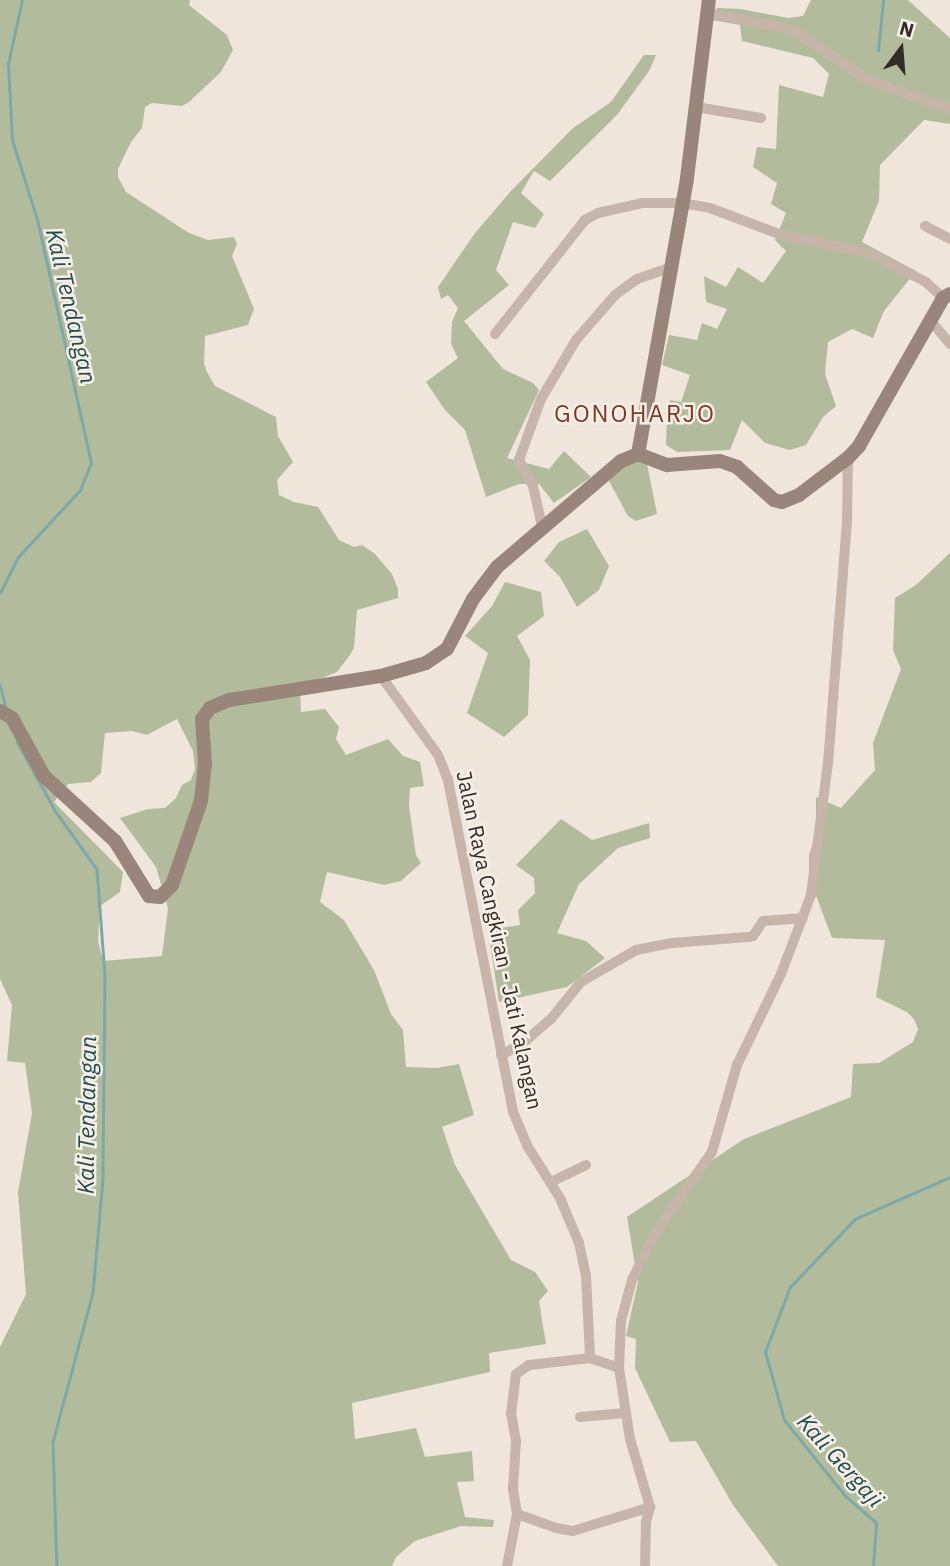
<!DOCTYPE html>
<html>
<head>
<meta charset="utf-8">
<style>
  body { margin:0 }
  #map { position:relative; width:950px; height:1566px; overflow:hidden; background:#efe5db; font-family:"IBM Plex Sans",sans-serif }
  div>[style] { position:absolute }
  .green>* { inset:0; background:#b2bc9c }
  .stream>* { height:2.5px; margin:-1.25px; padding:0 1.25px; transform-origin:1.25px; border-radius:1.25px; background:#7da8a9 }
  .street>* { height:10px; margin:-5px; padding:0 5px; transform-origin:5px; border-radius:5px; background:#c6b5a8 }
  .secondary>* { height:14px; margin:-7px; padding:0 7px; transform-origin:7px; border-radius:7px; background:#99857a }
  span { translate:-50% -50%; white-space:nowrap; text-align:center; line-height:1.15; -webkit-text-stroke:5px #f7efe7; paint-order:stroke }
  .street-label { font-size:21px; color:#332b28 }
  .water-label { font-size:23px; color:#214e51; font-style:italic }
  .quarter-label { font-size:24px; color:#7b3b28; letter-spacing:2px }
  .north { position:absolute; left:866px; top:14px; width:70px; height:70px; -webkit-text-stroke:5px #f7efe7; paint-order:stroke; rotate:16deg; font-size:19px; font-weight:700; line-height:28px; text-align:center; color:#332b28 }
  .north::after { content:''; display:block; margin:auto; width:24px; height:32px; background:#332b28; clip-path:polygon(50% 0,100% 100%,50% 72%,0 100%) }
</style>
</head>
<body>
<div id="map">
  <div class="green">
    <div style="clip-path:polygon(evenodd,0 0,190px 0,189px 5px,227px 35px,233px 50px,221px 72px,189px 102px,182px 106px,152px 103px,145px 107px,142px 128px,131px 142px,118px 169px,118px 177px,126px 192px,189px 233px,208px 240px,234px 237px,237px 244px,232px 256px,254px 309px,248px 325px,205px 336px,204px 364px,207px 372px,215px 386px,276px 417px,278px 436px,293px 462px,277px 480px,279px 495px,294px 502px,318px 507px,339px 540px,354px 547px,362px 545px,375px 554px,392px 574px,398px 589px,398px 598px,357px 610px,354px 648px,350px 655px,337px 672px,300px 687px,301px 712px,325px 709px,339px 727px,336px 739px,346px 755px,388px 739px,403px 756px,420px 762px,424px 786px,410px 788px,409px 806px,416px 855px,421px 863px,401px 881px,384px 885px,327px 872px,320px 902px,344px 920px,374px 970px,391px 1014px,403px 1030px,406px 1067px,437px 1068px,459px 1064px,474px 1115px,442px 1127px,455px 1165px,511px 1260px,535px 1272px,548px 1291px,539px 1301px,546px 1344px,489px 1353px,490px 1372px,352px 1403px,355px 1439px,416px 1428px,425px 1457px,472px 1451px,474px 1481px,457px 1482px,465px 1517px,494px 1520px,493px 1527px,461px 1526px,415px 1541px,396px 1557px,392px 1566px,0 1566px,0 1347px,26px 1294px,18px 1192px,32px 1113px,25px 1063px,7px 1061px,12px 1005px,0 979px,0 0,177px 719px,193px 751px,195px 769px,191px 780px,182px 785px,176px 798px,165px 808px,148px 809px,120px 818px,156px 867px,168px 908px,162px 956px,103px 961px,98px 941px,100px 906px,120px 892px,123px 872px,54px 802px,68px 784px,91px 782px,101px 773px,105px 733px,132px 731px,147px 735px,177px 719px)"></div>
    <div style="clip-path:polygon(811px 0,908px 0,950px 38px,950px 124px,924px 120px,880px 165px,879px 201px,862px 242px,916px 271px,884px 311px,873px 338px,852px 329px,828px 342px,825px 374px,836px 406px,823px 417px,806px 445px,790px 450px,765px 443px,742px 420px,730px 450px,677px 452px,666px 445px,667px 416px,670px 400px,681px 402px,690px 375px,662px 365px,669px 335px,697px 340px,702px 323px,717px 329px,727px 309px,706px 302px,704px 276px,726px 287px,738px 267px,763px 283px,786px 251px,775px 240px,786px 213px,771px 204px,777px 183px,753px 167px,757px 147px,776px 149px,779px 85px,823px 97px,829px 74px,813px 58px,742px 41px,740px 25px,712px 20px,717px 8px,741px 9px,788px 18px,803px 16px)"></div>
    <div style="clip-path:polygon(644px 55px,656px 55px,649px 71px,617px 115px,550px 181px,534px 171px,521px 193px,544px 214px,535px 228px,513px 222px,496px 270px,509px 285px,464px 321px,503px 369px,533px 383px,539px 390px,507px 458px,549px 469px,564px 451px,591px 477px,554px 503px,539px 484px,519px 484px,486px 497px,465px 430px,445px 410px,426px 382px,458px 358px,451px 344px,452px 322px,458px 308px,448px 295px,441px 299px,438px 287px,475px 233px,511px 191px,573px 128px,611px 102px)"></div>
    <div style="clip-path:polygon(635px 460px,647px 464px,657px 514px,636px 521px,628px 516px,609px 481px,621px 467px)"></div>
    <div style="clip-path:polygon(587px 529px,609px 566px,599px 590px,577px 607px,560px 577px,544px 561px,559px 542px)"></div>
    <div style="clip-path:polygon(950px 553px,950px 1566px,778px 1566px,733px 1505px,696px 1441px,670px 1442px,635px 1368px,636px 1339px,626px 1336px,638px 1282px,627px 1217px,744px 1139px,851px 1097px,853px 1064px,879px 1063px,913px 1042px,918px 1029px,914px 1019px,907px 1012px,876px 997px,885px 940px,832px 938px,809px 877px,809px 855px,816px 834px,816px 797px,841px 808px,875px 770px,873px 743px,901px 669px,893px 650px,895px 598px,916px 585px)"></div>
    <div style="clip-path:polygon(505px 582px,541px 592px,544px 616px,517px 636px,530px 660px,528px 715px,504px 737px,467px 713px,488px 653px,465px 636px,492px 606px)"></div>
    <div style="clip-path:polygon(561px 819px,592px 840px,649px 823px,650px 838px,618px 848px,579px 884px,557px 933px,586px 941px,605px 958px,567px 987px,499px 1002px,488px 930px,520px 925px,518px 910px,535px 893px,534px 878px,516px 865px)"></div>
  </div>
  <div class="stream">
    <div style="left:878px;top:51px;width:51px;rotate:-84.4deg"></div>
    <div style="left:0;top:593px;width:40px;rotate:-63.4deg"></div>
    <div style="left:18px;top:557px;width:91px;rotate:-47.2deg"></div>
    <div style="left:80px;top:490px;width:29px;rotate:-68deg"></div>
    <div style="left:91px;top:463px;width:246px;rotate:-102.5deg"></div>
    <div style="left:38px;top:223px;width:87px;rotate:-107.4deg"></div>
    <div style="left:12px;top:140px;width:76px;rotate:-93deg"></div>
    <div style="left:8px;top:64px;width:66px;rotate:-77.7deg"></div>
    <div style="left:0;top:685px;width:24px;rotate:75deg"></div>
    <div style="left:17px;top:741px;width:81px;rotate:61.2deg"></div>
    <div style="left:56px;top:812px;width:70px;rotate:54.3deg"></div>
    <div style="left:97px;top:869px;width:107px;rotate:85.7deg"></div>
    <div style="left:105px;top:976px;width:203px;rotate:90.6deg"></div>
    <div style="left:103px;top:1179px;width:114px;rotate:95deg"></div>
    <div style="left:93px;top:1293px;width:154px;rotate:105deg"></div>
    <div style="left:53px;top:1442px;width:124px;rotate:88.2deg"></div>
    <div style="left:873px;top:1566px;width:43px;rotate:-86deg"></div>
    <div style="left:876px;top:1523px;width:41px;rotate:-138.9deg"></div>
    <div style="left:845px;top:1496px;width:97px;rotate:-128.8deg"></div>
    <div style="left:784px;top:1420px;width:71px;rotate:-105.6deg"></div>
    <div style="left:765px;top:1352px;width:70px;rotate:-69deg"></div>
    <div style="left:790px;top:1287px;width:94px;rotate:-46.3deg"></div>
    <div style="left:855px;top:1219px;width:104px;rotate:-23.9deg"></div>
  </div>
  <div class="street">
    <div style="left:708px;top:13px;width:88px;rotate:11.2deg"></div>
    <div style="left:794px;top:30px;width:87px;rotate:34.2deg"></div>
    <div style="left:866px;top:79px;width:89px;rotate:19.7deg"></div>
    <div style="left:696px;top:107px;width:66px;rotate:9.6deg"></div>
    <div style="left:925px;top:226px;width:28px;rotate:27deg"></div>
    <div style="left:930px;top:320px;width:31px;rotate:50deg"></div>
    <div style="left:495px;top:334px;width:145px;rotate:-51.7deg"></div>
    <div style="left:585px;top:220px;width:15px;rotate:-28deg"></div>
    <div style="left:598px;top:213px;width:45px;rotate:-12.8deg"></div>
    <div style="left:642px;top:203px;width:40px"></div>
    <div style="left:682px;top:203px;width:28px;rotate:10deg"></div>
    <div style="left:710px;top:208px;width:74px;rotate:20.6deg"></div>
    <div style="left:779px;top:234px;width:95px;rotate:12.1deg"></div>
    <div style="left:872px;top:254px;width:61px;rotate:27.4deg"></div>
    <div style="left:926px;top:282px;width:23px;rotate:43deg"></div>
    <div style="left:542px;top:526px;width:41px;rotate:-102.7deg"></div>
    <div style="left:533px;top:486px;width:30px;rotate:-118deg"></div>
    <div style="left:519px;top:460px;width:65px;rotate:-70.2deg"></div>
    <div style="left:541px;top:399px;width:69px;rotate:-59.3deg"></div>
    <div style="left:576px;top:340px;width:60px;rotate:-49.1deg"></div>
    <div style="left:615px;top:295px;width:27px;rotate:-36deg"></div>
    <div style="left:637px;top:279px;width:36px;rotate:-19deg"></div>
    <div style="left:381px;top:676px;width:97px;rotate:54.2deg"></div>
    <div style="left:438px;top:755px;width:27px;rotate:68deg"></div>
    <div style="left:448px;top:780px;width:338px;rotate:78.9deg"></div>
    <div style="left:513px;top:1112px;width:38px;rotate:67deg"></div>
    <div style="left:528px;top:1147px;width:60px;rotate:57.9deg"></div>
    <div style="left:560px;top:1198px;width:49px;rotate:67.1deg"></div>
    <div style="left:579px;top:1243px;width:33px;rotate:78deg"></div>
    <div style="left:586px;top:1275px;width:83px;rotate:87.2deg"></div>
    <div style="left:590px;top:1358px;width:31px;rotate:19deg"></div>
    <div style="left:619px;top:1368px;width:72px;rotate:81.2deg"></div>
    <div style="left:630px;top:1439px;width:71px;rotate:73.6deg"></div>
    <div style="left:650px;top:1507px;width:16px;rotate:105deg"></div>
    <div style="left:646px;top:1522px;width:44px;rotate:91.3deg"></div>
    <div style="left:501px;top:1055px;width:24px;rotate:-28deg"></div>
    <div style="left:522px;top:1044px;width:38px;rotate:-41deg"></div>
    <div style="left:551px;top:1019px;width:48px;rotate:-51deg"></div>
    <div style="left:581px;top:982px;width:64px;rotate:-30.2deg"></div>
    <div style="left:636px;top:950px;width:37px;rotate:-11deg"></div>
    <div style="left:672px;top:943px;width:76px;rotate:-4.5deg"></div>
    <div style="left:748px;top:937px;width:5px;rotate:-11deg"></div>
    <div style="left:753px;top:936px;width:18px;rotate:-56deg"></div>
    <div style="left:763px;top:921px;width:40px;rotate:-4.3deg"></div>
    <div style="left:551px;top:1182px;width:39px;rotate:-26deg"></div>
    <div style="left:619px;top:1368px;width:47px;rotate:-87.6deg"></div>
    <div style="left:621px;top:1321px;width:42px;rotate:-75deg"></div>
    <div style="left:632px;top:1280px;width:50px;rotate:-63.9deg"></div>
    <div style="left:654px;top:1235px;width:101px;rotate:-55.1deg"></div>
    <div style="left:712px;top:1152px;width:91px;rotate:-74deg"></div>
    <div style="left:737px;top:1065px;width:101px;rotate:-64.2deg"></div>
    <div style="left:781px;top:974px;width:85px;rotate:-69.2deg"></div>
    <div style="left:811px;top:895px;width:133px;rotate:-82.7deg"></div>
    <div style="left:828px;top:763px;width:245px;rotate:-85.5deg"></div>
    <div style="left:847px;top:519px;width:61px;rotate:-89.1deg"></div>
    <div style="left:580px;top:1417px;width:46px;rotate:-5deg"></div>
    <div style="left:517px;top:1514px;width:41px;rotate:19.7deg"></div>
    <div style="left:556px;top:1528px;width:17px;rotate:10deg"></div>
    <div style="left:573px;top:1531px;width:81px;rotate:-17.3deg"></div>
    <div style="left:507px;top:1566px;width:53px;rotate:-79.1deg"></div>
    <div style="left:517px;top:1514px;width:26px;rotate:-99deg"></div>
    <div style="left:513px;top:1488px;width:47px;rotate:-86.3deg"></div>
    <div style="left:516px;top:1441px;width:27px;rotate:-100deg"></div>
    <div style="left:511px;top:1414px;width:40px;rotate:-82.9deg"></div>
    <div style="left:516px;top:1374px;width:16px;rotate:-35deg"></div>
    <div style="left:529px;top:1365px;width:61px;rotate:-6.5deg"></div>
  </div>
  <div class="secondary">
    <div style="left:638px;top:454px;width:31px;rotate:21deg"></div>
    <div style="left:667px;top:465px;width:53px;rotate:-4.3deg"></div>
    <div style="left:720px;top:461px;width:18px;rotate:19deg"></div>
    <div style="left:737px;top:467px;width:50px;rotate:41.7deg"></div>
    <div style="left:774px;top:500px;width:8px;rotate:14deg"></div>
    <div style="left:782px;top:502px;width:18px;rotate:-22deg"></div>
    <div style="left:799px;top:495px;width:61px;rotate:-37.1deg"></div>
    <div style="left:848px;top:458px;width:16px;rotate:-47deg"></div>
    <div style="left:859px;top:446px;width:170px;rotate:-60.4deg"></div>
    <div style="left:943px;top:298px;width:8px;rotate:-30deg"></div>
    <div style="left:0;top:711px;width:14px;rotate:30deg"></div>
    <div style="left:12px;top:718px;width:66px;rotate:61.1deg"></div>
    <div style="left:44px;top:776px;width:96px;rotate:42.5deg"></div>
    <div style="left:115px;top:841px;width:65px;rotate:58.3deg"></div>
    <div style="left:149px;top:896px;width:11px;rotate:5deg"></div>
    <div style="left:160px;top:897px;width:17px;rotate:-45deg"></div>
    <div style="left:172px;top:885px;width:89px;rotate:-71deg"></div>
    <div style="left:201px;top:801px;width:36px;rotate:-84deg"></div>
    <div style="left:205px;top:765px;width:46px;rotate:-93.7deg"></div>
    <div style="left:202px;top:719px;width:14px;rotate:-54deg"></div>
    <div style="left:210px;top:708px;width:21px;rotate:-23deg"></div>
    <div style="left:229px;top:700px;width:154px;rotate:-9deg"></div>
    <div style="left:381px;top:676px;width:47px;rotate:-16.1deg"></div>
    <div style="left:426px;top:663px;width:25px;rotate:-34deg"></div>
    <div style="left:447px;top:649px;width:56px;rotate:-62.5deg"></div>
    <div style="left:473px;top:599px;width:40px;rotate:-53deg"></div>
    <div style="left:497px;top:567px;width:163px;rotate:-40.5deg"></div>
    <div style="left:621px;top:461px;width:18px;rotate:-22deg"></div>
    <div style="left:638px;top:454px;width:280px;rotate:-79.9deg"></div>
    <div style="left:687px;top:178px;width:179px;rotate:-83deg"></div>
  </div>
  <div class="street-label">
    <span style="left:500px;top:940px;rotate:78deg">Jalan Raya Cangkiran - Jati Kalangan</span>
  </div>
  <div class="water-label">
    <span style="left:72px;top:306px;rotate:77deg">Kali Tendangan</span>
    <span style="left:86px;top:1115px;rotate:-89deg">Kali Tendangan</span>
    <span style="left:841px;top:1460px;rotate:48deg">Kali Gergaji</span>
  </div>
  <div class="quarter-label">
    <span style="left:635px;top:414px">GONOHARJO</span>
  </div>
  <div class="north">N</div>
</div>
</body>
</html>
